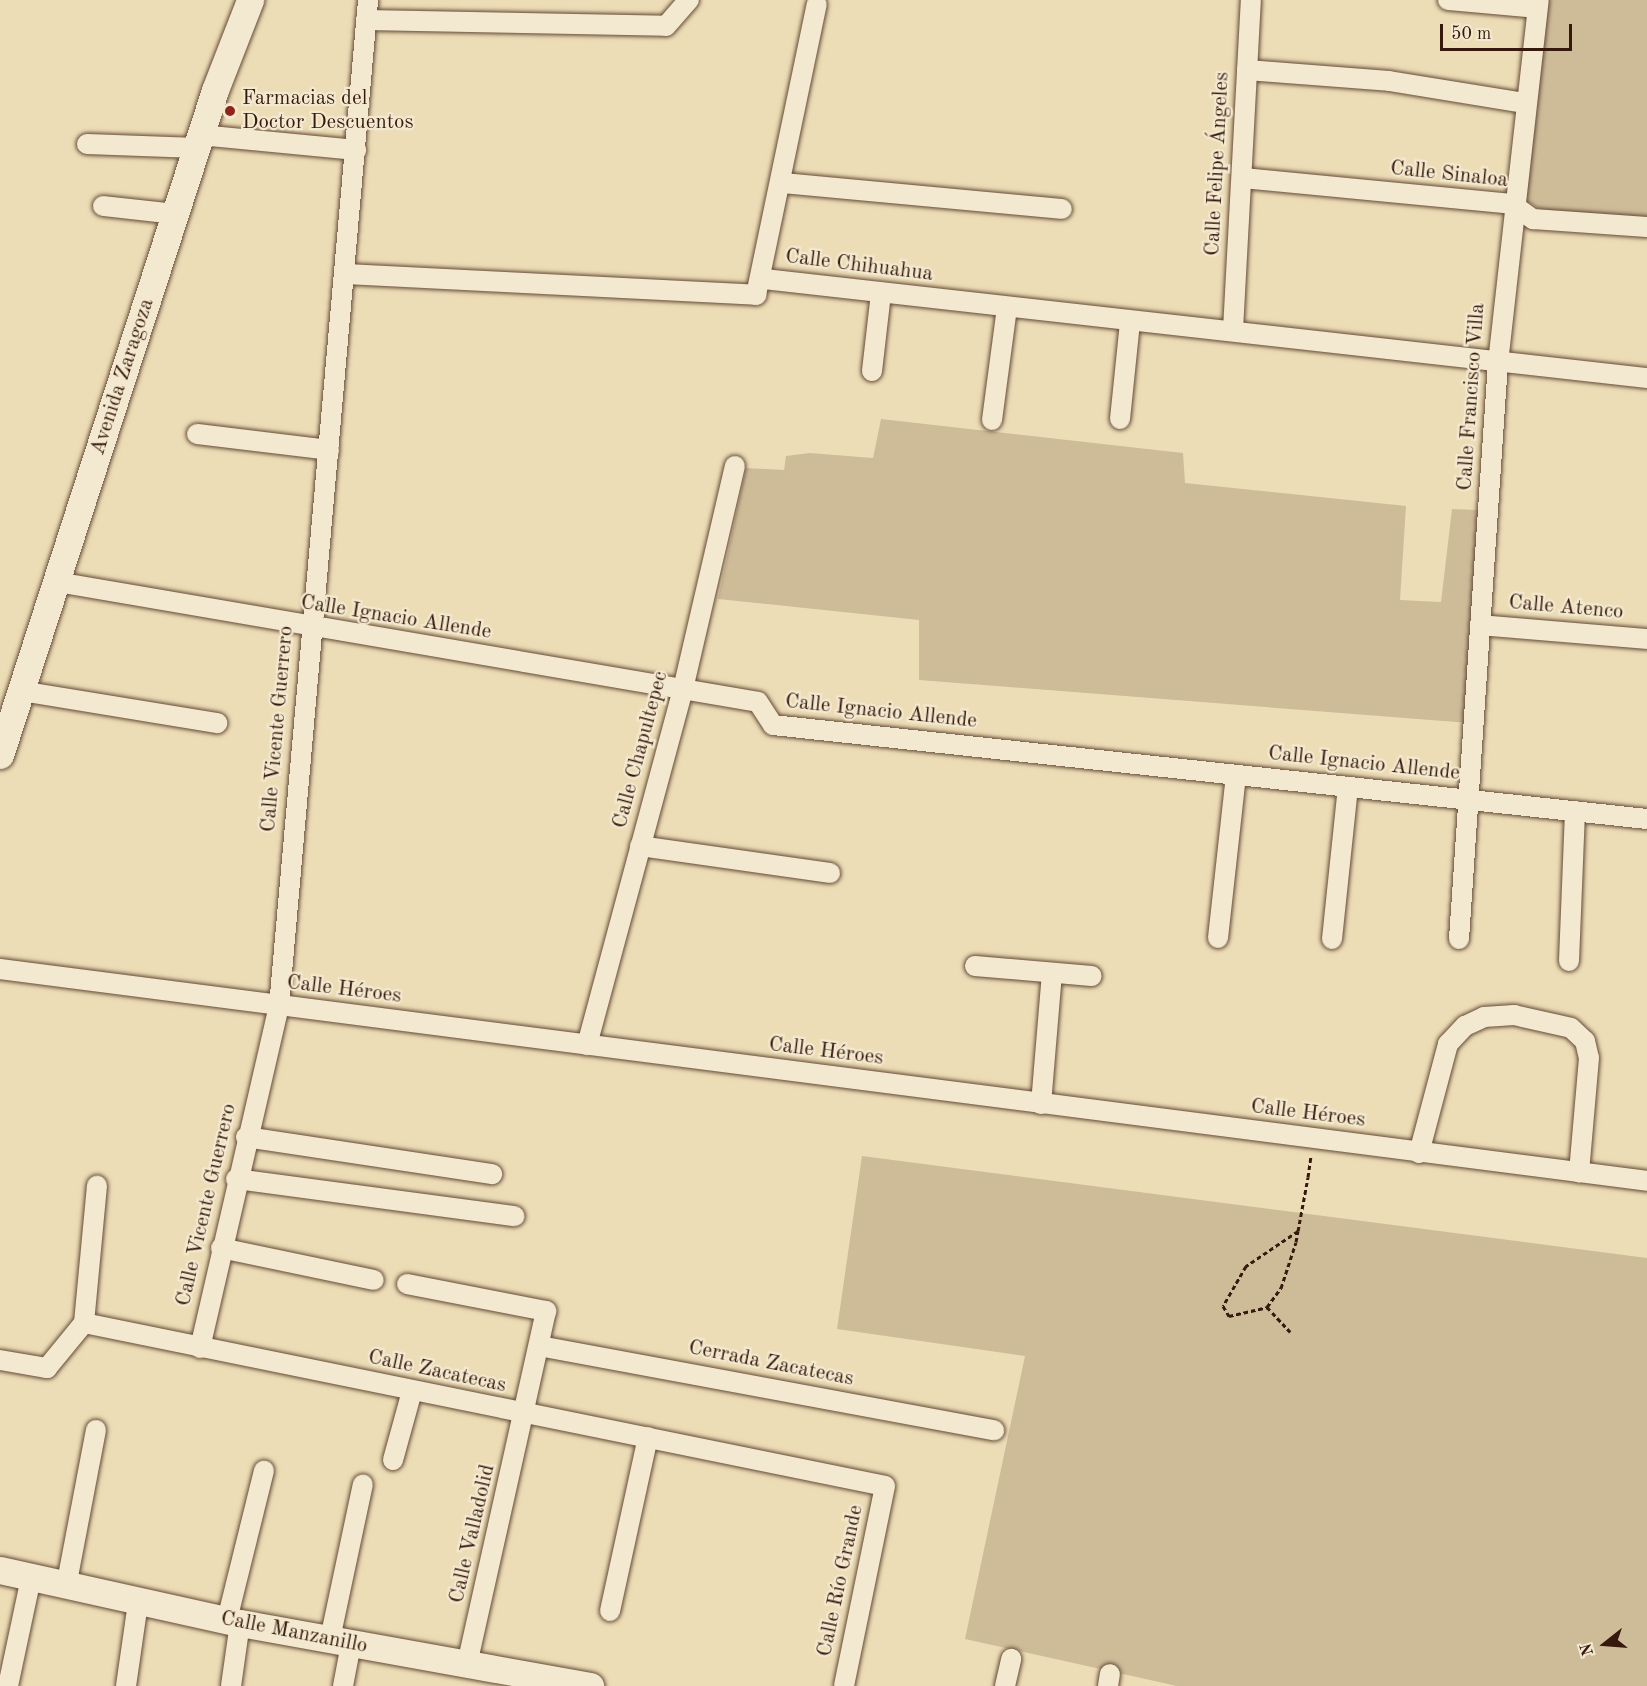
<!DOCTYPE html>
<html>
<head>
<meta charset="utf-8">
<style>
  body { margin:0 }
  #map { position:relative; width:1647px; height:1686px; overflow:hidden; background:#edddb6; font-family:"Old Standard TT",serif }
  div>[style] { position:absolute }
  .green>* { inset:0; background:#cebc99 }
  .path>* { height:3px; margin-top:-1.5px; transform-origin:0; background:repeating-linear-gradient(90deg,#36190c 0 4.5px,transparent 0 7.5px) }
  .roads { filter:drop-shadow(0 0 2px #644a36) drop-shadow(0 0 2px #644a36) }
  .street>* { height:20px; margin:-10px; padding:0 10px; transform-origin:10px; border-radius:10px; background:#f3e9d0 }
  .secondary>* { height:27px; margin:-13.5px; padding:0 13.5px; transform-origin:13.5px; border-radius:13.5px; background:#f3e9d0 }
  .dots>* { width:16px; height:16px; translate:-50% -50%; box-sizing:border-box; border:3px solid #f3e9d0; border-radius:50% }
  span { translate:-50% -50%; white-space:nowrap; text-align:center; line-height:1.15; -webkit-text-stroke:4.5px #f3e9d0; paint-order:stroke }
  .poi-label { font-size:21px; color:#36190c }
  .left { translate:0 -50%; text-align:left }
  .street-label { font-size:21px; color:#36190c }
  .north { position:absolute; left:1575px; top:1614px; width:60px; height:60px; -webkit-text-stroke:4px #f3e9d0; paint-order:stroke; rotate:253deg; font-size:16px; font-weight:700; line-height:24px; text-align:center; color:#36190c }
  .north::after { content:''; display:block; margin:auto; width:21px; height:27px; background:#36190c; clip-path:polygon(50% 0,100% 100%,50% 72%,0 100%) }
  .scale { position:absolute; left:1440px; top:24px; width:132px; height:27px; box-sizing:border-box; border:3px solid #36190c; border-top:0; padding-left:8px; font-size:18px; line-height:21px; white-space:nowrap; color:#36190c; -webkit-text-stroke:4px #f3e9d0; paint-order:stroke }
</style>
</head>
<body>
<div id="map">
  <div class="green">
    <div style="clip-path:polygon(1544px 0,1647px 0,1647px 219px,1542px 210px,1522px 198px)"></div>
    <div style="clip-path:polygon(881px 419px,1183px 453px,1185px 483px,1406px 506px,1400px 600px,1441px 602px,1452px 509px,1479px 510px,1469px 723px,919px 680px,919px 620px,718px 599px,746px 468px,784px 470px,786px 456px,810px 453px,873px 458px)"></div>
    <div style="clip-path:polygon(862px 1156px,1647px 1258px,1647px 1686px,1177px 1686px,965px 1639px,1025px 1356px,837px 1329px)"></div>
  </div>
  <div class="path">
    <div style="left:1298px;top:1231px;width:63px;rotate:146.1deg"></div>
    <div style="left:1246px;top:1266px;width:46px;rotate:119.9deg"></div>
    <div style="left:1223px;top:1306px;width:12px;rotate:59deg"></div>
    <div style="left:1229px;top:1316px;width:39px;rotate:-13deg"></div>
    <div style="left:1267px;top:1307px;width:24px;rotate:-54deg"></div>
    <div style="left:1281px;top:1288px;width:48px;rotate:-71.9deg"></div>
    <div style="left:1296px;top:1242px;width:11px;rotate:-80deg"></div>
    <div style="left:1298px;top:1231px;width:55px;rotate:-79.5deg"></div>
    <div style="left:1308px;top:1177px;width:22px;rotate:-82deg"></div>
    <div style="left:1267px;top:1307px;width:34px;rotate:47deg"></div>
  </div>
  <div class="roads">
    <div class="street">
      <div style="left:1448px;top:0;width:89px;rotate:5.1deg"></div>
      <div style="left:366px;top:20px;width:300px;rotate:1.1deg"></div>
      <div style="left:666px;top:26px;width:35px;rotate:-49deg"></div>
      <div style="left:1247px;top:70px;width:142px;rotate:4.4deg"></div>
      <div style="left:1389px;top:81px;width:138px;rotate:9.2deg"></div>
      <div style="left:200px;top:135px;width:157px;rotate:5.5deg"></div>
      <div style="left:87px;top:144px;width:110px;rotate:2.1deg"></div>
      <div style="left:1243px;top:178px;width:270px;rotate:5.5deg"></div>
      <div style="left:1512px;top:204px;width:26px;rotate:36deg"></div>
      <div style="left:1533px;top:219px;width:114px;rotate:4deg"></div>
      <div style="left:782px;top:183px;width:281px;rotate:5.3deg"></div>
      <div style="left:103px;top:206px;width:72px;rotate:6.3deg"></div>
      <div style="left:346px;top:274px;width:411px;rotate:2.9deg"></div>
      <div style="left:756px;top:295px;width:297px;rotate:-78.2deg"></div>
      <div style="left:764px;top:279px;width:889px;rotate:6.4deg"></div>
      <div style="left:1233px;top:330px;width:330px;rotate:-86.9deg"></div>
      <div style="left:872px;top:371px;width:79px;rotate:-83.4deg"></div>
      <div style="left:1120px;top:419px;width:97px;rotate:-84.1deg"></div>
      <div style="left:992px;top:420px;width:113px;rotate:-82.4deg"></div>
      <div style="left:197px;top:434px;width:133px;rotate:6.9deg"></div>
      <div style="left:57px;top:582px;width:711px;rotate:9.71deg"></div>
      <div style="left:758px;top:702px;width:27px;rotate:57deg"></div>
      <div style="left:773px;top:725px;width:879px;rotate:6.14deg"></div>
      <div style="left:1480px;top:625px;width:168px;rotate:4.8deg"></div>
      <div style="left:21px;top:691px;width:199px;rotate:9.3deg"></div>
      <div style="left:640px;top:846px;width:192px;rotate:8.1deg"></div>
      <div style="left:1218px;top:938px;width:164px;rotate:-83.7deg"></div>
      <div style="left:1332px;top:939px;width:153px;rotate:-84deg"></div>
      <div style="left:1459px;top:939px;width:577px;rotate:-86.13deg"></div>
      <div style="left:1498px;top:363px;width:365px;rotate:-83.6deg"></div>
      <div style="left:1569px;top:961px;width:150px;rotate:-87.7deg"></div>
      <div style="left:975px;top:966px;width:117px;rotate:4.9deg"></div>
      <div style="left:0;top:969px;width:1661px;rotate:7.33deg"></div>
      <div style="left:587px;top:1045px;width:369px;rotate:-74.9deg"></div>
      <div style="left:683px;top:689px;width:229px;rotate:-76.9deg"></div>
      <div style="left:1041px;top:1104px;width:130px;rotate:-85.2deg"></div>
      <div style="left:246px;top:1137px;width:249px;rotate:8.6deg"></div>
      <div style="left:1419px;top:1153px;width:113px;rotate:-75.1deg"></div>
      <div style="left:1448px;top:1044px;width:25px;rotate:-47deg"></div>
      <div style="left:1465px;top:1026px;width:21px;rotate:-25deg"></div>
      <div style="left:1484px;top:1017px;width:30px;rotate:-4deg"></div>
      <div style="left:1514px;top:1015px;width:58px;rotate:12.8deg"></div>
      <div style="left:1571px;top:1028px;width:19px;rotate:43deg"></div>
      <div style="left:1585px;top:1041px;width:17px;rotate:77deg"></div>
      <div style="left:1589px;top:1058px;width:115px;rotate:95deg"></div>
      <div style="left:236px;top:1179px;width:281px;rotate:7.6deg"></div>
      <div style="left:221px;top:1248px;width:156px;rotate:11.8deg"></div>
      <div style="left:407px;top:1284px;width:142px;rotate:11deg"></div>
      <div style="left:546px;top:1311px;width:363px;rotate:102.6deg"></div>
      <div style="left:84px;top:1323px;width:138px;rotate:-84.6deg"></div>
      <div style="left:539px;top:1346px;width:463px;rotate:10.5deg"></div>
      <div style="left:200px;top:1348px;width:351px;rotate:-77deg"></div>
      <div style="left:279px;top:1006px;width:1010px;rotate:-84.94deg"></div>
      <div style="left:0;top:1360px;width:48px;rotate:9.7deg"></div>
      <div style="left:47px;top:1368px;width:58px;rotate:-50.6deg"></div>
      <div style="left:84px;top:1323px;width:817px;rotate:11.5deg"></div>
      <div style="left:885px;top:1486px;width:204px;rotate:101.6deg"></div>
      <div style="left:393px;top:1460px;width:72px;rotate:-74.6deg"></div>
      <div style="left:66px;top:1587px;width:160px;rotate:-79.2deg"></div>
      <div style="left:610px;top:1611px;width:178px;rotate:-77.7deg"></div>
      <div style="left:227px;top:1620px;width:154px;rotate:-76.1deg"></div>
      <div style="left:330px;top:1639px;width:158px;rotate:-78deg"></div>
      <div style="left:8px;top:1686px;width:110px;rotate:-78deg"></div>
      <div style="left:126px;top:1686px;width:84px;rotate:-81.8deg"></div>
      <div style="left:231px;top:1686px;width:64px;rotate:-81.9deg"></div>
      <div style="left:343px;top:1686px;width:43px;rotate:-79.2deg"></div>
      <div style="left:1005px;top:1686px;width:28px;rotate:-77deg"></div>
      <div style="left:1108px;top:1686px;width:12px;rotate:-81deg"></div>
    </div>
    <div class="secondary">
      <div style="left:0;top:755px;width:699px;rotate:-72.08deg"></div>
      <div style="left:215px;top:90px;width:97px;rotate:-68.7deg"></div>
      <div style="left:0;top:1570px;width:246px;rotate:12.5deg"></div>
      <div style="left:240px;top:1623px;width:356px;rotate:10.2deg"></div>
    </div>
  </div>
  <div class="dots">
    <div style="left:230px;top:111px;background:#8f2418"></div>
  </div>
  <div class="poi-label">
    <span class="left" style="left:242px;top:111px">Farmacias del<br>Doctor Descuentos</span>
  </div>
  <div class="street-label">
    <span style="left:1218px;top:164px;rotate:-87deg">Calle Felipe Ángeles</span>
    <span style="left:1449px;top:175px;rotate:6deg">Calle Sinaloa</span>
    <span style="left:859px;top:266px;rotate:7deg">Calle Chihuahua</span>
    <span style="left:123px;top:377px;rotate:-72deg">Avenida Zaragoza</span>
    <span style="left:1472px;top:397px;rotate:-86deg">Calle Francisco Villa</span>
    <span style="left:1566px;top:608px;rotate:5deg">Calle Atenco</span>
    <span style="left:396px;top:618px;rotate:9deg">Calle Ignacio Allende</span>
    <span style="left:881px;top:712px;rotate:6deg">Calle Ignacio Allende</span>
    <span style="left:278px;top:729px;rotate:-85deg">Calle Vicente Guerrero</span>
    <span style="left:641px;top:750px;rotate:-75deg">Calle Chapultepec</span>
    <span style="left:1364px;top:764px;rotate:6deg">Calle Ignacio Allende</span>
    <span style="left:344px;top:990px;rotate:7deg">Calle Héroes</span>
    <span style="left:826px;top:1052px;rotate:7deg">Calle Héroes</span>
    <span style="left:1308px;top:1114px;rotate:7deg">Calle Héroes</span>
    <span style="left:207px;top:1205px;rotate:-77deg">Calle Vicente Guerrero</span>
    <span style="left:771px;top:1364px;rotate:11deg">Cerrada Zacatecas</span>
    <span style="left:437px;top:1372px;rotate:12deg">Calle Zacatecas</span>
    <span style="left:473px;top:1534px;rotate:-77deg">Calle Valladolid</span>
    <span style="left:841px;top:1581px;rotate:-78deg">Calle Río Grande</span>
    <span style="left:294px;top:1633px;rotate:11deg">Calle Manzanillo</span>
  </div>
  <div class="north">N</div>
  <div class="scale">50 m</div>
</div>
</body>
</html>
